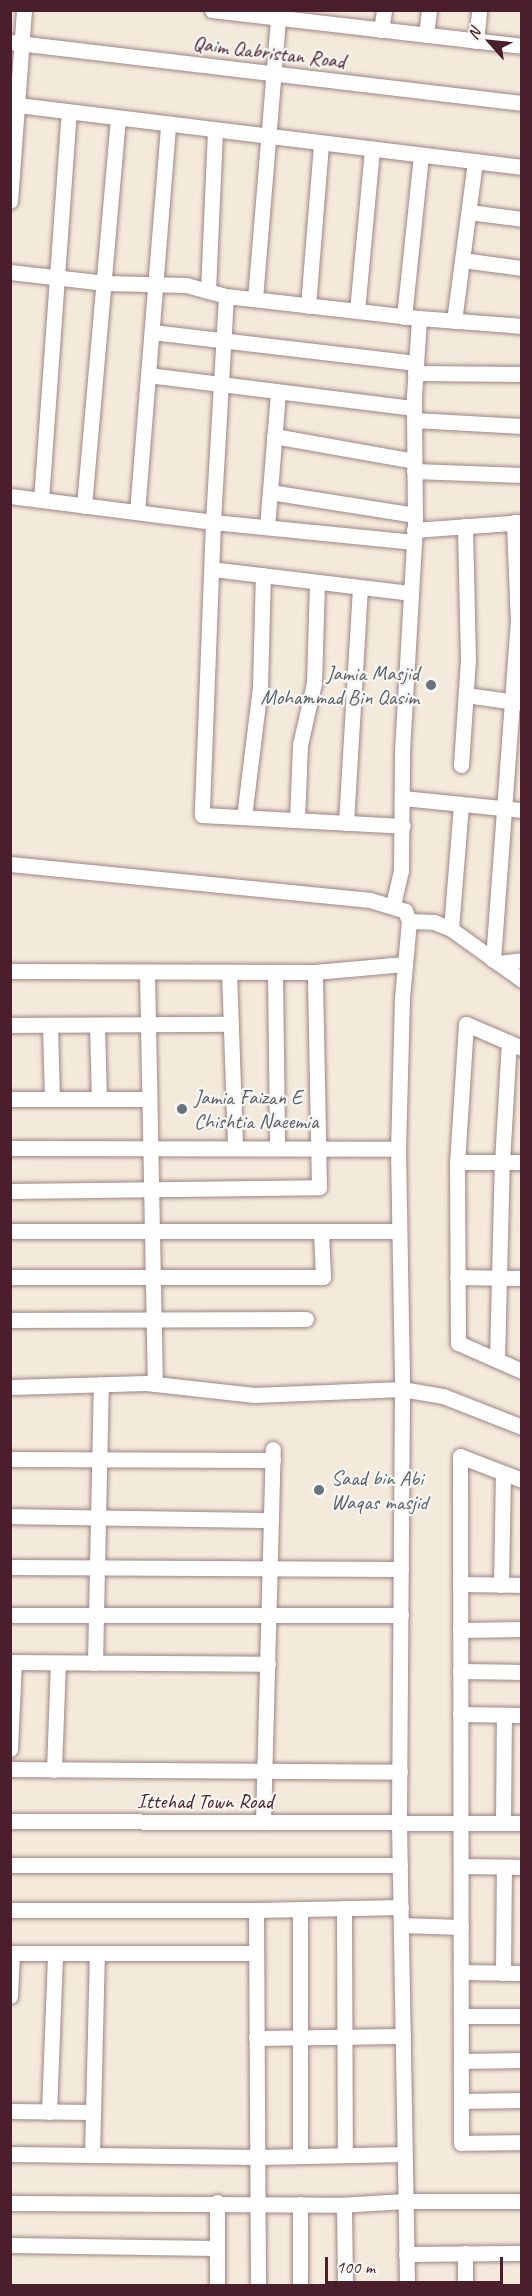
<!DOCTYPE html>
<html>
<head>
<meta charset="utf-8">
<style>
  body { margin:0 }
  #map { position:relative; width:532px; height:2296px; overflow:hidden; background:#f4eadb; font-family:Caveat,sans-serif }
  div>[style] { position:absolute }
  .roads { filter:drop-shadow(0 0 2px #9f8483) drop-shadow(0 0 2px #9f8483) }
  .minor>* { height:15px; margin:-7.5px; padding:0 7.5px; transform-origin:7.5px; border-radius:7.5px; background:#fff }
  .dots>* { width:16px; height:16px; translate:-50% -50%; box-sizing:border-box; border:3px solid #f6f6f2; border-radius:50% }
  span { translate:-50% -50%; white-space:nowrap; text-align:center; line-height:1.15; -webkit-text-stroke:4.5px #f6f6f2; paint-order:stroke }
  .street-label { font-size:21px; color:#4a1f2b }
  .worship-label { font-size:21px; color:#5b616d }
  .right { translate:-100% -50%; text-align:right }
  .left { translate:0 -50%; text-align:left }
  .frame { position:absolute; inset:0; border:12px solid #4a1f2b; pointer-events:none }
  .north { position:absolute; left:460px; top:12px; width:60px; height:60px; -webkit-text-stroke:4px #f6f6f2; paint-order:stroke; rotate:297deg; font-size:16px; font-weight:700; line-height:24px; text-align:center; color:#4a1f2b }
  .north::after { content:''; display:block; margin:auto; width:21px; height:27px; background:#4a1f2b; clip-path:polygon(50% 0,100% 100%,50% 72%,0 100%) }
  .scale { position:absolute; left:325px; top:2257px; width:178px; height:27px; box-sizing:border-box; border:3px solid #4a1f2b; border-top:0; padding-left:8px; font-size:18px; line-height:21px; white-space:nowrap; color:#4a1f2b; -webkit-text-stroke:4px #f6f6f2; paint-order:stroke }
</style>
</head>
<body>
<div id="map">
  <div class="roads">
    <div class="minor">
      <div style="left:212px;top:10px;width:312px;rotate:6.6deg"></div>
      <div style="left:381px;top:30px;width:20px;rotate:-81deg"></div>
      <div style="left:426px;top:35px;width:25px;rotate:-83deg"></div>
      <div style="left:476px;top:41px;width:31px;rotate:-84deg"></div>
      <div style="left:10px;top:42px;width:516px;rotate:6.79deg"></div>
      <div style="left:10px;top:104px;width:516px;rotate:7.01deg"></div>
      <div style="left:10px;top:201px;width:192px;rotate:-85.8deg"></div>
      <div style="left:469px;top:212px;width:53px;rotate:7.5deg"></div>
      <div style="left:462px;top:260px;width:61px;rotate:7.6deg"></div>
      <div style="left:10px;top:272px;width:96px;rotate:6.6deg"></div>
      <div style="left:105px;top:283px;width:81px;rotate:1.4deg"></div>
      <div style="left:186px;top:285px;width:41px;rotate:15.4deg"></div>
      <div style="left:226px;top:296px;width:194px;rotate:6.5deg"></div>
      <div style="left:419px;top:318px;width:103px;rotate:4.4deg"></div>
      <div style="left:208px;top:291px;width:161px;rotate:-87.5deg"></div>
      <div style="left:226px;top:296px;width:226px;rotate:93.3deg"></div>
      <div style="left:213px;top:522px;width:293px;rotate:92.2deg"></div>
      <div style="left:202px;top:815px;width:201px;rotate:3.1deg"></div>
      <div style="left:255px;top:299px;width:290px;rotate:-85.3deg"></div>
      <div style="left:308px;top:306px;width:164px;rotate:-85.4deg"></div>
      <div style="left:357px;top:311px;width:163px;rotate:-84.7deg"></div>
      <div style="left:404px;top:317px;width:163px;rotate:-84deg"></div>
      <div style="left:454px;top:321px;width:160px;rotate:-82.5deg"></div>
      <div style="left:152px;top:332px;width:266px;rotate:6.7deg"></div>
      <div style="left:415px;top:373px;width:107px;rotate:0.5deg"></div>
      <div style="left:148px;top:375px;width:268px;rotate:7.1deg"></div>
      <div style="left:414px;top:420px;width:108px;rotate:3.2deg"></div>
      <div style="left:274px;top:436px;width:142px;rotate:10.1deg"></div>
      <div style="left:414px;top:471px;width:108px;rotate:2.1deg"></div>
      <div style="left:270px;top:492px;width:147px;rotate:9deg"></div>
      <div style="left:10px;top:496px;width:205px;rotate:7.3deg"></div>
      <div style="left:213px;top:522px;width:202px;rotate:5.7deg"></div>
      <div style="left:41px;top:500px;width:389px;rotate:-85.9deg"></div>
      <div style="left:84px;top:506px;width:389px;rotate:-85deg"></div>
      <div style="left:137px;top:512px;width:389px;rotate:-85.4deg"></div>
      <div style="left:267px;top:527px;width:135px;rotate:-85.3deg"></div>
      <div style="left:414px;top:530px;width:108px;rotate:-4.2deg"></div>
      <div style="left:212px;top:569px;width:200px;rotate:6.9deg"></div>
      <div style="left:466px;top:695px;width:57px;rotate:8.1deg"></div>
      <div style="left:461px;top:765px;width:105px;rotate:-86.2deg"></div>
      <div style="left:468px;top:660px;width:134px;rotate:-91.3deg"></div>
      <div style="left:403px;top:798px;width:120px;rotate:5.8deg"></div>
      <div style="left:244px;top:817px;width:131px;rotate:-83deg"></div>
      <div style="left:260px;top:687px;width:112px;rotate:-88.5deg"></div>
      <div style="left:297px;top:820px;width:75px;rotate:-87.7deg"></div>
      <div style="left:300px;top:745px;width:64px;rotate:-77.3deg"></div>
      <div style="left:314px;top:683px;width:101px;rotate:-88.3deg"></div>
      <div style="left:346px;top:823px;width:236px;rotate:-86.6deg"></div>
      <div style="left:10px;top:864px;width:362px;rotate:5.7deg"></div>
      <div style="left:370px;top:900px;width:37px;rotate:17deg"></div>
      <div style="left:405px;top:911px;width:11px;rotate:68deg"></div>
      <div style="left:409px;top:921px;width:77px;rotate:95.2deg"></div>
      <div style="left:402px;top:998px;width:151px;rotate:91.5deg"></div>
      <div style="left:398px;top:1149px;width:240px;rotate:89deg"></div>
      <div style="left:402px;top:1389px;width:434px;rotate:90.4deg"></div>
      <div style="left:399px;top:1823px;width:463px;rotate:89deg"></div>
      <div style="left:393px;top:905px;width:35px;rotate:-77deg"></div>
      <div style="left:401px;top:871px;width:120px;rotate:-89.5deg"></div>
      <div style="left:402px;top:751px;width:228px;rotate:-86.7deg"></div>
      <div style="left:415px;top:523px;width:127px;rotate:-90.5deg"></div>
      <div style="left:414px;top:396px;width:78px;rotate:-86.3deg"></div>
      <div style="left:409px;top:921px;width:25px;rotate:2deg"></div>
      <div style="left:434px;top:922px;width:18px;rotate:22deg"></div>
      <div style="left:451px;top:929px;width:87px;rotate:35.7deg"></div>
      <div style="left:451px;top:929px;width:125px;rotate:-85.4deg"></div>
      <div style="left:493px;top:960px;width:338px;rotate:-85.8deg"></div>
      <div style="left:518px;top:623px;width:101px;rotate:-92.3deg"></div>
      <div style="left:498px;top:963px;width:24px;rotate:-7deg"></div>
      <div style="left:10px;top:971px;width:305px;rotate:0.2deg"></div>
      <div style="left:315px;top:972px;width:90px;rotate:-5.1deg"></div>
      <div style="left:147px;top:972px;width:412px;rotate:88.9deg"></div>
      <div style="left:229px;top:972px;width:176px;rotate:88deg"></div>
      <div style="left:275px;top:972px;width:176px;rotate:89.3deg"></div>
      <div style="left:10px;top:1025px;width:221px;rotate:-0.3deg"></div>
      <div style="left:50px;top:1025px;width:74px;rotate:88.5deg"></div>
      <div style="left:97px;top:1025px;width:74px;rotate:88.5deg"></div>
      <div style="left:522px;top:1048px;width:61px;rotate:-156.8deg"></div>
      <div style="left:466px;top:1024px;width:138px;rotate:93.7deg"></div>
      <div style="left:457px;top:1162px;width:181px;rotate:89.7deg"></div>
      <div style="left:458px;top:1343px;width:70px;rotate:23.6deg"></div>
      <div style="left:10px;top:1099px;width:139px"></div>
      <div style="left:10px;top:1148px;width:388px;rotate:0.1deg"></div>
      <div style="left:457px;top:1162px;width:65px"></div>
      <div style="left:10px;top:1191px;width:309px;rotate:-0.7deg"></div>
      <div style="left:319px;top:1187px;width:215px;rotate:-91.1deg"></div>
      <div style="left:10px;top:1231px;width:389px"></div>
      <div style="left:10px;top:1277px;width:313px"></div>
      <div style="left:323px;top:1277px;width:46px;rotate:-92.5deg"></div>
      <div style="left:457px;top:1277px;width:65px;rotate:0.9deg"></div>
      <div style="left:10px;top:1320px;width:296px;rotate:-0.2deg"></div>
      <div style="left:497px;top:1360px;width:198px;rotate:-88.6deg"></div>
      <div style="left:502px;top:1162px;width:120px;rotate:-86.7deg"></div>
      <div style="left:10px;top:1387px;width:136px;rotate:-1.7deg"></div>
      <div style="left:146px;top:1383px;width:109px;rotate:6.3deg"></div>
      <div style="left:254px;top:1395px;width:148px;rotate:-2.3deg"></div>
      <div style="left:402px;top:1389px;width:42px;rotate:9.7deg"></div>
      <div style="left:443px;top:1396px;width:85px;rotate:21.4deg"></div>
      <div style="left:10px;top:1459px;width:263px;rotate:0.2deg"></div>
      <div style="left:522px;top:1480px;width:66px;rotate:-158.8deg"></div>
      <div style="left:460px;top:1456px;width:687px;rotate:89.92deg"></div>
      <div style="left:461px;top:2143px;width:61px;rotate:-0.9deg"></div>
      <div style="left:10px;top:1516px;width:261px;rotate:0.9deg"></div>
      <div style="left:10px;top:1567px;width:391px;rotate:0.3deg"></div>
      <div style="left:460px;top:1584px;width:62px;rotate:0.9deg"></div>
      <div style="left:501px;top:1585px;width:112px;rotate:-89deg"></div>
      <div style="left:10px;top:1615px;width:391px"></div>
      <div style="left:460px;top:1630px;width:62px;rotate:-0.9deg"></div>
      <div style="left:10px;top:1662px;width:258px;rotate:0.4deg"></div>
      <div style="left:95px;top:1663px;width:279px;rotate:-88.8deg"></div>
      <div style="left:460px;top:1671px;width:62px;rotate:0.9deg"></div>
      <div style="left:460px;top:1714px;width:62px;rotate:0.9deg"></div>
      <div style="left:10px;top:1749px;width:87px;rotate:-87.4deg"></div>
      <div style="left:10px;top:1769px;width:390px;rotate:0.4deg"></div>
      <div style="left:54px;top:1770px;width:107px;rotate:-87.9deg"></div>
      <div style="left:10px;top:1821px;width:512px;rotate:0.22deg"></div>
      <div style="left:263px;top:1822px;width:373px;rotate:-88.5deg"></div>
      <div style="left:503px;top:1823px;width:108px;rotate:-89.5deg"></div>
      <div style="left:10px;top:1865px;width:390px"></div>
      <div style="left:461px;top:1866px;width:61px;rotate:0.9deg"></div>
      <div style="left:344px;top:1908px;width:247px;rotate:89.8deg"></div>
      <div style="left:300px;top:1909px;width:247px;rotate:90deg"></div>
      <div style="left:10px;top:1910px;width:246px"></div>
      <div style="left:256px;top:1910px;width:145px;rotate:-1.2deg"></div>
      <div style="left:256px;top:1910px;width:376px;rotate:89.7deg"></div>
      <div style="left:401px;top:1925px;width:60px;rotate:1.9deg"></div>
      <div style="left:10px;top:1953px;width:245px"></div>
      <div style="left:461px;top:1972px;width:61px;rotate:0.9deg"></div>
      <div style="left:503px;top:1973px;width:106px;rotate:-89.5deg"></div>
      <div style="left:10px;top:1996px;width:43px;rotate:-87.3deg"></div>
      <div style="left:461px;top:2016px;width:61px"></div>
      <div style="left:256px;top:2038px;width:147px;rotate:-0.8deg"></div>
      <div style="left:461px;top:2061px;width:61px;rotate:-0.9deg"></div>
      <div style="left:461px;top:2101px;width:61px;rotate:-0.9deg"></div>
      <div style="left:10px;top:2111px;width:83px;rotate:0.7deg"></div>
      <div style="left:49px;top:2112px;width:159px;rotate:-87.8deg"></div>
      <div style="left:10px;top:2154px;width:247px;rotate:0.7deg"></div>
      <div style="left:257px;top:2157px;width:148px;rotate:-1.2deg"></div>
      <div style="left:92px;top:2155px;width:202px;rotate:-88.6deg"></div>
      <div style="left:217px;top:2202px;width:84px;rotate:90deg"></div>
      <div style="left:10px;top:2203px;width:329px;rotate:0.3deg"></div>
      <div style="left:339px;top:2205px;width:67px;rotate:-3.4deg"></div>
      <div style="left:406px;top:2201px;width:116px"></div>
      <div style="left:300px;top:2204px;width:82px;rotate:90deg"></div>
      <div style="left:344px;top:2205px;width:81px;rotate:89.3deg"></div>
      <div style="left:10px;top:2245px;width:207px;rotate:0.8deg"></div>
      <div style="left:465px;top:2253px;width:33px;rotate:90deg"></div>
      <div style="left:406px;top:2254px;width:116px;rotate:-0.5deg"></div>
    </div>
  </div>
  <div class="dots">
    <div style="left:431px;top:685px;background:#6b7280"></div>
    <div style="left:182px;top:1109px;background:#6b7280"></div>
    <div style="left:319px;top:1490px;background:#6b7280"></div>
  </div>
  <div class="street-label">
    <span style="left:269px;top:52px;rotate:7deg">Qaim Qabristan Road</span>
    <span style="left:205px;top:1801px">Ittehad Town Road</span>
  </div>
  <div class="worship-label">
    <span class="right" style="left:419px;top:685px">Jamia Masjid<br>Mohammad Bin Qasim</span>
    <span class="left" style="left:194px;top:1109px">Jamia Faizan E<br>Chishtia Naeemia</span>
    <span class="left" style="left:331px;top:1490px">Saad bin Abi<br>Waqas masjid</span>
  </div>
  <div class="frame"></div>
  <div class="north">N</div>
  <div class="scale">100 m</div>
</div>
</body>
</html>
